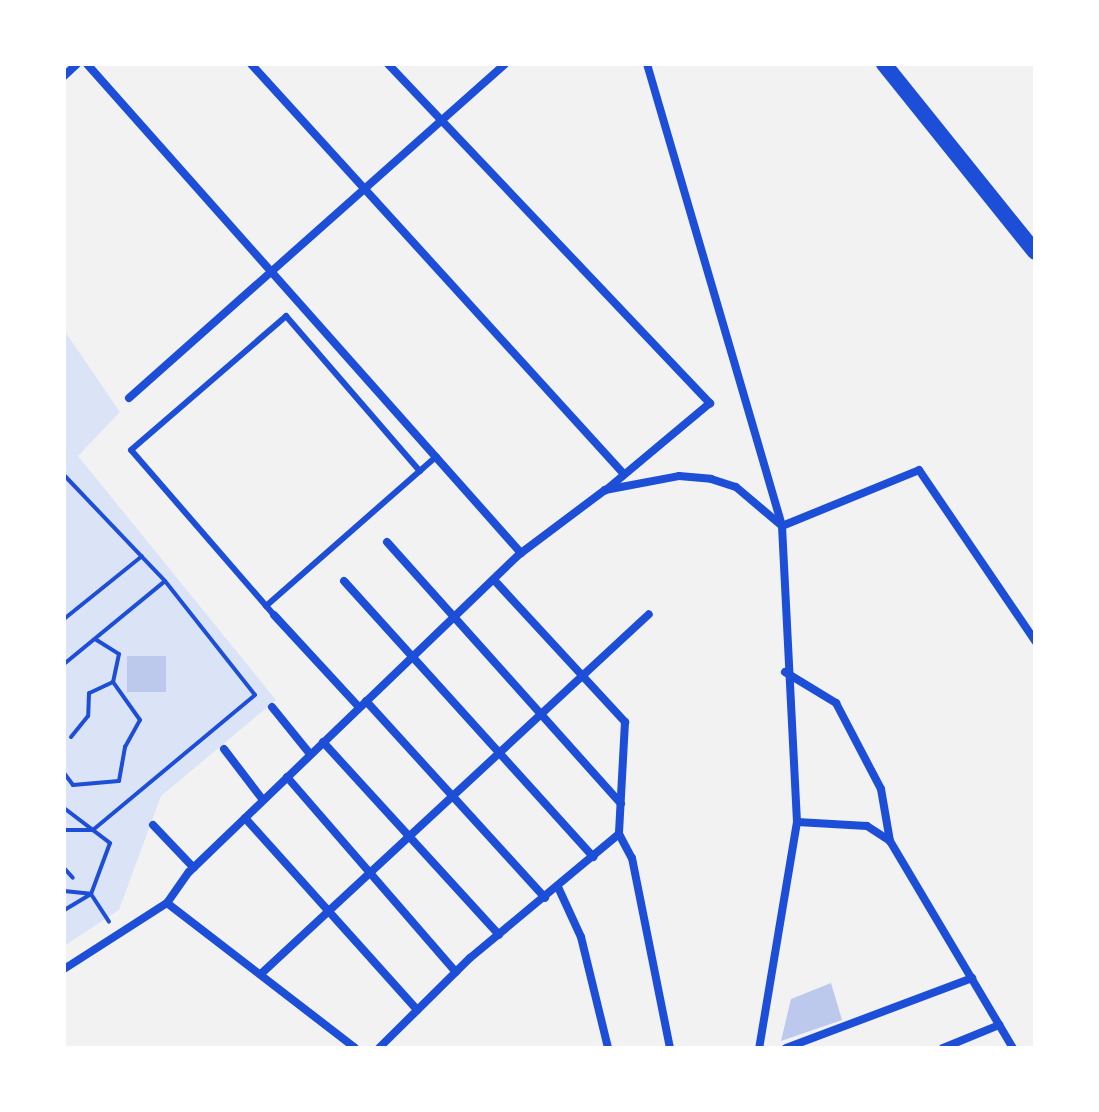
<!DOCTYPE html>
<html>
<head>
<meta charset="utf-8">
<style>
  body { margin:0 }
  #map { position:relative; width:1099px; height:1112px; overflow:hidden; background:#f2f2f2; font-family:"PT Serif",serif }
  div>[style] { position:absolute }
  .green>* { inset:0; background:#dbe4f7 }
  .building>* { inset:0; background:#bdc9ec }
  .path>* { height:4px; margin:-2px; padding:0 2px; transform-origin:2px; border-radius:2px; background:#1d4ed8 }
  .service>* { height:6px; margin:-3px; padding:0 3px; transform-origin:3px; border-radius:3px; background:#1d4ed8 }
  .minor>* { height:8px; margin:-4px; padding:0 4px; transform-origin:4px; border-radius:4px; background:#1d4ed8 }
  .secondary>* { height:16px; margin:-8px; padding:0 8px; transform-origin:8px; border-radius:8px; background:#1d4ed8 }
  span { translate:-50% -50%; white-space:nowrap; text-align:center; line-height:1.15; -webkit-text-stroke:6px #fff; paint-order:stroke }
  .frame { position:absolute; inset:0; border:66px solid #fff; pointer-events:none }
</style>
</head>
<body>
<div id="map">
  <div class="green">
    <div style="clip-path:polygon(64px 330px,120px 412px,78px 456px,276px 700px,161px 796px,119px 910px,64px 946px)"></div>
  </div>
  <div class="building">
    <div style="clip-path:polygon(127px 656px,166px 656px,166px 692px,127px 692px)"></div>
    <div style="clip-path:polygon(831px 983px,842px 1020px,781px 1041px,791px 999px)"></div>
  </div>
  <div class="path">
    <div style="left:64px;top:475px;width:146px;rotate:46.4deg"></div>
    <div style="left:165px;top:581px;width:145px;rotate:51.7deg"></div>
    <div style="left:255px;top:695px;width:211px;rotate:140.2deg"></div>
    <div style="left:93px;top:830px;width:29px;rotate:180deg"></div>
    <div style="left:64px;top:619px;width:100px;rotate:-38.9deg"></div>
    <div style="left:95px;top:639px;width:28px;rotate:32deg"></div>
    <div style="left:119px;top:654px;width:29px;rotate:102deg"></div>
    <div style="left:64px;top:664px;width:129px;rotate:-39.4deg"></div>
    <div style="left:64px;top:773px;width:15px;rotate:53deg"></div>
    <div style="left:73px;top:785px;width:46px;rotate:-5deg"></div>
    <div style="left:119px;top:781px;width:35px;rotate:-80deg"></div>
    <div style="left:125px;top:747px;width:31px;rotate:-61deg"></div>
    <div style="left:140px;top:720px;width:47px;rotate:-125.4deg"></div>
    <div style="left:113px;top:682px;width:26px;rotate:155deg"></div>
    <div style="left:89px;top:693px;width:23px;rotate:92deg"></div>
    <div style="left:88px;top:716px;width:27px;rotate:129deg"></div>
    <div style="left:64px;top:808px;width:58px;rotate:37.3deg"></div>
    <div style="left:110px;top:843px;width:54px;rotate:110.4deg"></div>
    <div style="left:91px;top:894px;width:33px;rotate:57deg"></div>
    <div style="left:64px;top:868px;width:13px;rotate:48deg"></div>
    <div style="left:64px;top:891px;width:27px;rotate:6deg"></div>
    <div style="left:91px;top:894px;width:31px;rotate:149deg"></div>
  </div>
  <div class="service">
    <div style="left:266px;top:606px;width:227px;rotate:-41.3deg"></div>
    <div style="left:274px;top:615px;width:218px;rotate:-130.9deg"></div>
    <div style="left:131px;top:450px;width:205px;rotate:-40.8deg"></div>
    <div style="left:286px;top:316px;width:205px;rotate:49.2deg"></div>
  </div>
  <div class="minor">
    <div style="left:87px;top:64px;width:654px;rotate:48.41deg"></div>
    <div style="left:251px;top:64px;width:551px;rotate:47.72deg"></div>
    <div style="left:388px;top:64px;width:468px;rotate:46.5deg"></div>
    <div style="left:710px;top:403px;width:136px;rotate:140.1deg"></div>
    <div style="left:647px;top:64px;width:481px;rotate:73.7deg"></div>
    <div style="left:782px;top:526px;width:296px;rotate:87.1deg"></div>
    <div style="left:797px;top:822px;width:229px;rotate:99.5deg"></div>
    <div style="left:64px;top:76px;width:18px;rotate:-43deg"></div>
    <div style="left:129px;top:398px;width:503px;rotate:-41.61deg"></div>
    <div style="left:387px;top:542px;width:351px;rotate:48.2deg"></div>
    <div style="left:344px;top:581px;width:372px;rotate:47.9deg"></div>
    <div style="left:495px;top:581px;width:192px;rotate:47.3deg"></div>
    <div style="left:625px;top:722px;width:112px;rotate:93.1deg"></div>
    <div style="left:274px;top:615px;width:125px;rotate:47.3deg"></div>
    <div style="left:785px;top:672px;width:60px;rotate:31.3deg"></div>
    <div style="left:836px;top:703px;width:97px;rotate:62.4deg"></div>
    <div style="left:881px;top:789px;width:53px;rotate:80.2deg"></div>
    <div style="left:366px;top:701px;width:266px;rotate:47.7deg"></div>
    <div style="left:272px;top:707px;width:60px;rotate:51deg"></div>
    <div style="left:323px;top:742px;width:261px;rotate:47.6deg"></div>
    <div style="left:224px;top:749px;width:64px;rotate:52.6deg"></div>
    <div style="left:287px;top:777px;width:258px;rotate:49.1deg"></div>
    <div style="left:245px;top:818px;width:258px;rotate:48.1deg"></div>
    <div style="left:797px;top:822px;width:70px;rotate:3.3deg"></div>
    <div style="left:867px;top:826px;width:27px;rotate:33deg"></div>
    <div style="left:890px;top:841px;width:241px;rotate:59.3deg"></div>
    <div style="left:153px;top:825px;width:59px;rotate:46.4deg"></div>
    <div style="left:619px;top:834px;width:27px;rotate:62deg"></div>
    <div style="left:632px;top:858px;width:194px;rotate:78.7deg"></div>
    <div style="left:558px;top:887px;width:55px;rotate:65.3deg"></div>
    <div style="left:581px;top:937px;width:114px;rotate:76.3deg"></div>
    <div style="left:167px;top:903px;width:237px;rotate:37.6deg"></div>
    <div style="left:64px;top:969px;width:122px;rotate:-32.7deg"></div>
    <div style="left:167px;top:903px;width:38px;rotate:-55deg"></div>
    <div style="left:189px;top:872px;width:460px;rotate:-43.9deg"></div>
    <div style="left:521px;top:553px;width:105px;rotate:-36.9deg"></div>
    <div style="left:605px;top:490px;width:75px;rotate:-10.7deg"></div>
    <div style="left:679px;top:476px;width:32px;rotate:5deg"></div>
    <div style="left:711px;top:479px;width:26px;rotate:18deg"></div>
    <div style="left:736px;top:487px;width:60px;rotate:40.3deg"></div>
    <div style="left:782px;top:526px;width:148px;rotate:-22.2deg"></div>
    <div style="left:919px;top:470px;width:207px;rotate:55.8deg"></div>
    <div style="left:263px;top:972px;width:526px;rotate:-42.84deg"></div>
    <div style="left:379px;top:1048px;width:128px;rotate:-44.7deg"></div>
    <div style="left:470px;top:958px;width:194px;rotate:-39.8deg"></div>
    <div style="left:786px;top:1048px;width:199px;rotate:-20.6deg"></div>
    <div style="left:943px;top:1048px;width:61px;rotate:-22.3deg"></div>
  </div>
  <div class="secondary">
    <div style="left:884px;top:64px;width:241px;rotate:51.2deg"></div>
  </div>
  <div class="frame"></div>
</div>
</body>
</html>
